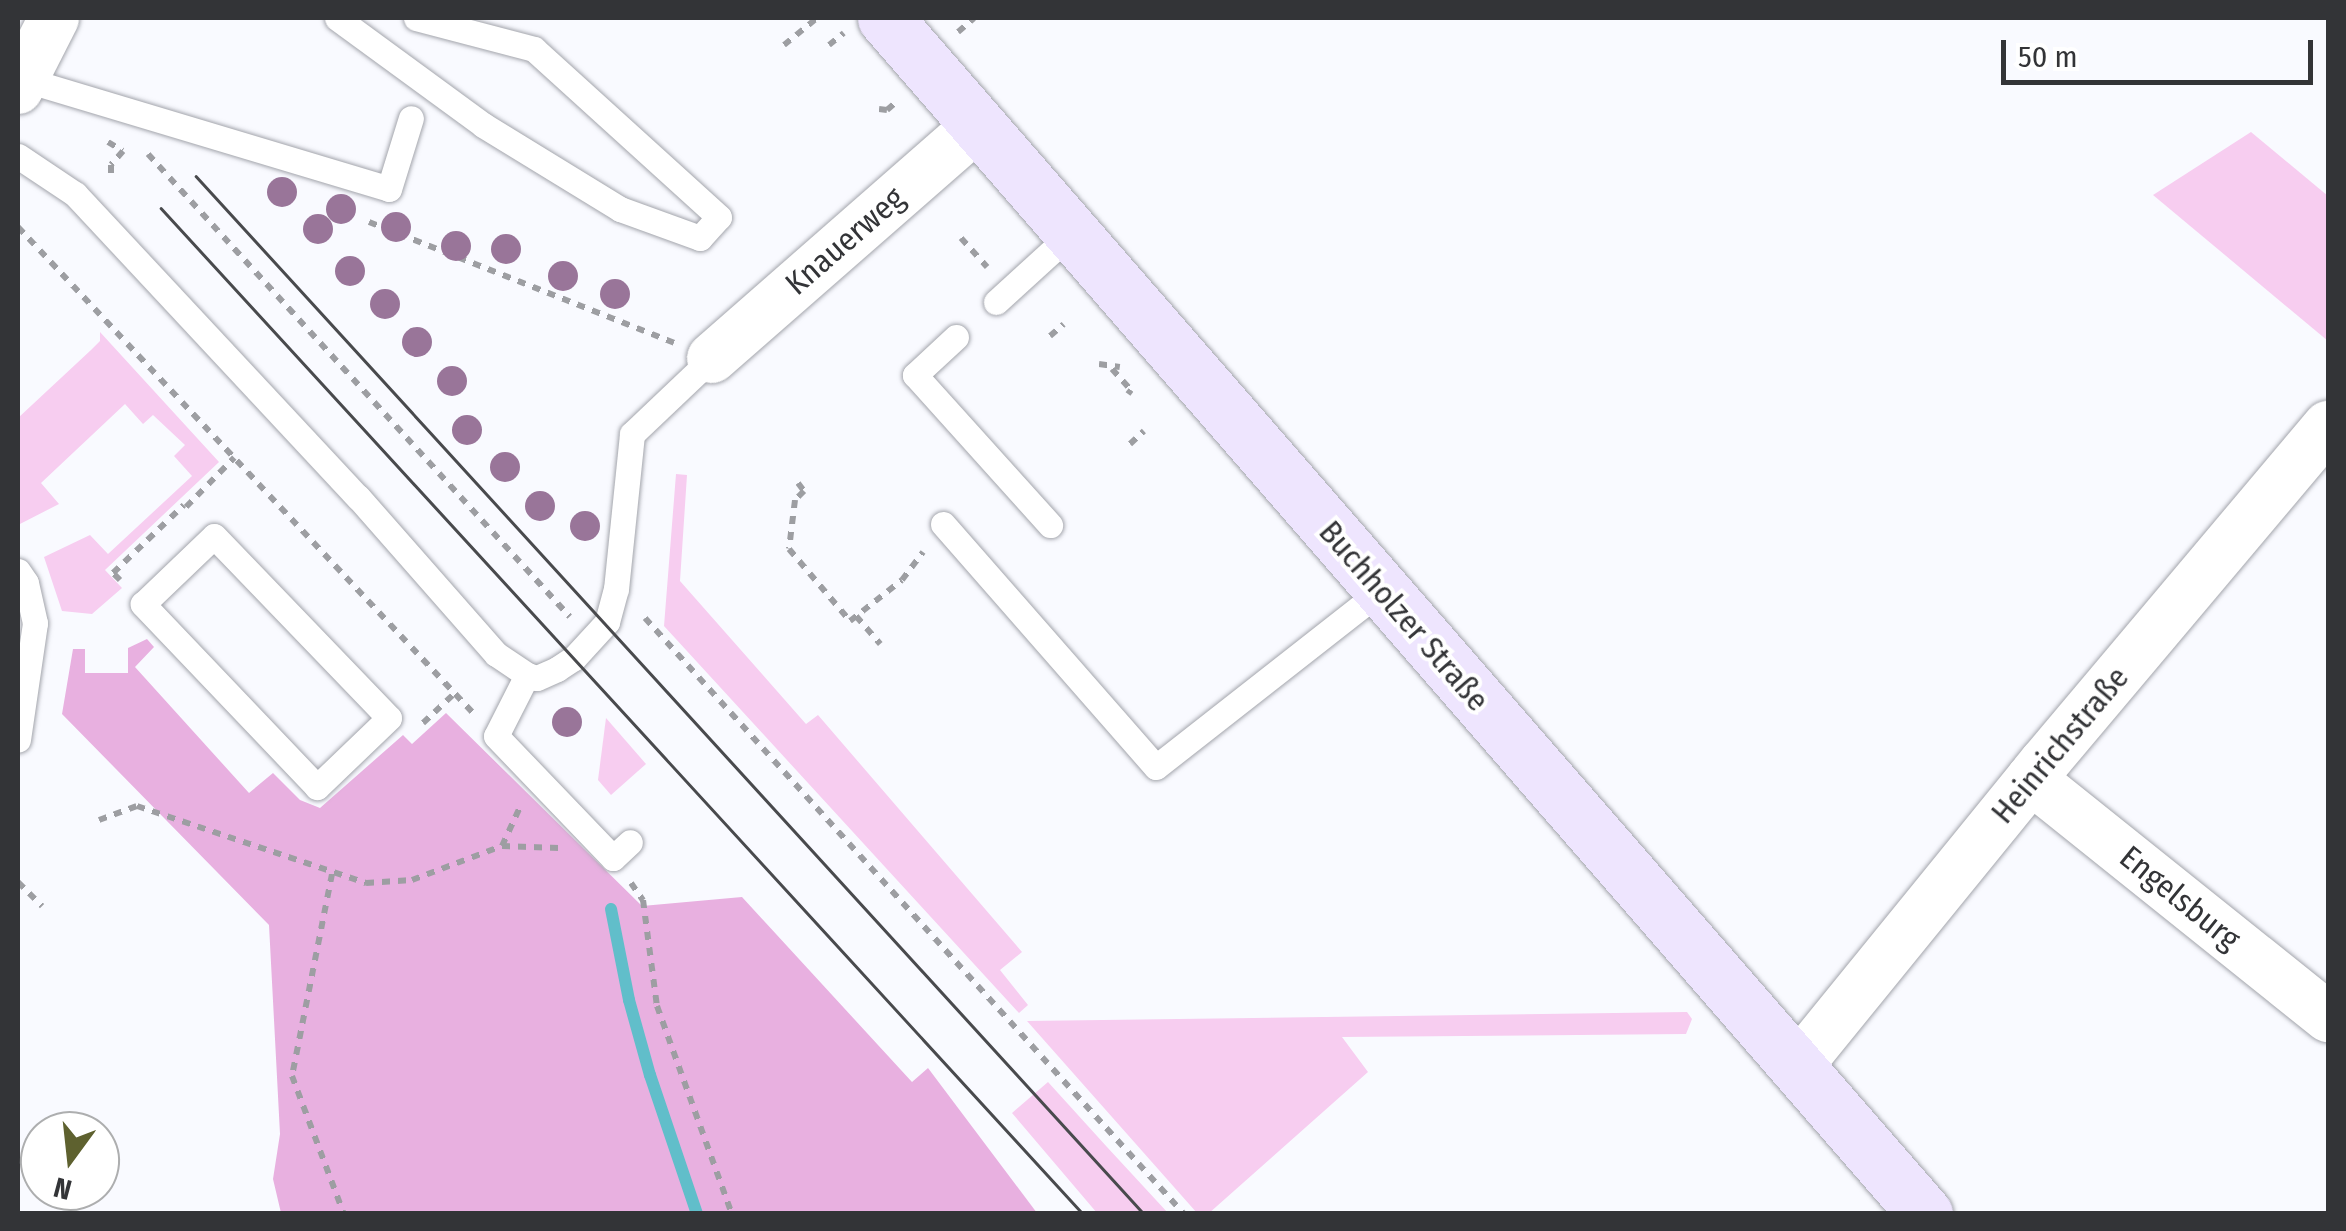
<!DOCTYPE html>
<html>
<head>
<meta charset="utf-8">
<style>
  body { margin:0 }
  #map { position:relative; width:2346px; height:1231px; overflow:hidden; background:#f9faff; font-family:"Fira Sans Condensed",sans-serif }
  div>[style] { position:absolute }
  .green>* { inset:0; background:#f7cdf0 }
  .forest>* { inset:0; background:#e8b0e0 }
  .stream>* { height:12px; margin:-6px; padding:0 6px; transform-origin:6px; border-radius:6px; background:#61beca }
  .path>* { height:6px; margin-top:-3px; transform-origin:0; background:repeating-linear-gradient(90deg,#9d9ea2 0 8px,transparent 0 16px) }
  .roads { filter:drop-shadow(0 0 2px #a3a5ac) drop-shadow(0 0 2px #a3a5ac) }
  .service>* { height:25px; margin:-12.5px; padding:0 12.5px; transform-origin:12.5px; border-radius:12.5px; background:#fff }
  .minor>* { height:50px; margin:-25px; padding:0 25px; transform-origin:25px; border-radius:25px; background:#fff }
  .secondary>* { height:55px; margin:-27.5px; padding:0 27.5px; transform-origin:27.5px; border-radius:27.5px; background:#eee5fe }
  .tram>* { height:2.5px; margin:-1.25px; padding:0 1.25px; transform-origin:1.25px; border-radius:1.25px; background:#494a4d }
  .trees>* { width:30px; height:30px; margin:-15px; border-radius:50%; background:#997599 }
  span { translate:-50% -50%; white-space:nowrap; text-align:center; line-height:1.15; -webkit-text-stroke:8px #fff; paint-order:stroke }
  .street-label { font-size:32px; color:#333437 }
  .frame { position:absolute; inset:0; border:20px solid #333437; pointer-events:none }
  .north { position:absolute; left:20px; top:1111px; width:100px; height:100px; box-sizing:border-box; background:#fff; border:2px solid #adaeaf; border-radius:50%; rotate:195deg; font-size:28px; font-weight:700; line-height:40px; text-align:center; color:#333437 }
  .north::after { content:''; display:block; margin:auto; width:35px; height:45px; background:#5e612f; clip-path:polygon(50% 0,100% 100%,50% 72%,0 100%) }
  .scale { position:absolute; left:2001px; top:40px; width:312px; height:45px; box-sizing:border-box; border:5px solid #333437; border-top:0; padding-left:12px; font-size:30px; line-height:35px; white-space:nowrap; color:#333437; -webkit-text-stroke:8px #fff; paint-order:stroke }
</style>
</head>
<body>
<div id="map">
  <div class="green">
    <div style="clip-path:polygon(2251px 132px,2328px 196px,2328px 341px,2153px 195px)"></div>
    <div style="clip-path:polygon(100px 332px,219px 462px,105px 570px,122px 588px,92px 614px,62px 611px,44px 557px,90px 535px,108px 554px,192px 476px,174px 456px,185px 445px,153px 415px,143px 424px,125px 404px,41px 483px,59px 504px,18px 525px,18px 418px,91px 350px,100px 341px)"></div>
    <div style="clip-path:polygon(676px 474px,687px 475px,680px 581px,806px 724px,818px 715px,1022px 952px,1000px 970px,1028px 1005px,1019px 1013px,664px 626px)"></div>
    <div style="clip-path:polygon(606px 718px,646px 764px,611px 795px,598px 780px)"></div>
    <div style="clip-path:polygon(1687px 1012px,1692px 1019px,1686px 1034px,1342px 1037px,1368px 1072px,1208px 1214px,1197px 1213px,1027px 1021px)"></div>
    <div style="clip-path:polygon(1048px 1082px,1107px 1147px,1168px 1213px,1097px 1213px,1012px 1113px)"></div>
  </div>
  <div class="forest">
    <div style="clip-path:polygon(147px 639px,154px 647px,135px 667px,249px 793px,273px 773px,300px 800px,320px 808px,403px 735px,412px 744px,446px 713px,642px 906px,742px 897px,912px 1082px,928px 1068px,1037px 1213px,281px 1213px,273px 1179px,280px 1134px,269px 925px,62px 714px,73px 649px,85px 649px,85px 673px,128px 673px,128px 648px)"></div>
  </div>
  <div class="stream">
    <div style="left:611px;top:909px;width:93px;rotate:78.8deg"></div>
    <div style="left:629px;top:1000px;width:78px;rotate:74.4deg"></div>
    <div style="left:650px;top:1075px;width:147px;rotate:71.3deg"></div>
  </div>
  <div class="path">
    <div style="left:958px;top:32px;width:21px;rotate:-41deg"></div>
    <div style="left:784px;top:45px;width:43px;rotate:-39.3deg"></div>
    <div style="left:829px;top:45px;width:19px;rotate:-39deg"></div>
    <div style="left:879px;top:109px;width:8px;rotate:7deg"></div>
    <div style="left:887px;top:110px;width:11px;rotate:-41deg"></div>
    <div style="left:108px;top:142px;width:17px;rotate:31deg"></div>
    <div style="left:123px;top:151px;width:18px;rotate:131deg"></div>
    <div style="left:111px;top:165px;width:16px;rotate:90deg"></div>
    <div style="left:148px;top:154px;width:626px;rotate:47.65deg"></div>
    <div style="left:369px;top:222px;width:328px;rotate:21.6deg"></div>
    <div style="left:18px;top:227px;width:667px;rotate:46.88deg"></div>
    <div style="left:961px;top:238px;width:39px;rotate:48deg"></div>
    <div style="left:1050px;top:336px;width:18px;rotate:-41deg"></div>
    <div style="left:1099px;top:364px;width:21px;rotate:8deg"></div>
    <div style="left:1112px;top:369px;width:28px;rotate:48deg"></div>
    <div style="left:1131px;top:390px;width:5px;rotate:127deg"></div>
    <div style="left:1130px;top:444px;width:19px;rotate:-43deg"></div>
    <div style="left:798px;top:483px;width:10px;rotate:53deg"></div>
    <div style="left:804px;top:491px;width:13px;rotate:135deg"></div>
    <div style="left:795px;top:500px;width:49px;rotate:97deg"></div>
    <div style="left:789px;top:549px;width:94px;rotate:49.7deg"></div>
    <div style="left:850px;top:621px;width:66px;rotate:-38.3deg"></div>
    <div style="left:902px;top:580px;width:35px;rotate:-53deg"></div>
    <div style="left:186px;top:507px;width:69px;rotate:-45.6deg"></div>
    <div style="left:120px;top:580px;width:10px;rotate:-135deg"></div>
    <div style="left:113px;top:573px;width:98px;rotate:-43.8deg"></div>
    <div style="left:856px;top:616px;width:37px;rotate:49deg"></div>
    <div style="left:645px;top:618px;width:804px;rotate:47.87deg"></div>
    <div style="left:423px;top:723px;width:44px;rotate:-43.2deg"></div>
    <div style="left:99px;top:820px;width:40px;rotate:-20.2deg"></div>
    <div style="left:137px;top:806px;width:242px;rotate:18.6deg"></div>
    <div style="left:366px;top:883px;width:46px;rotate:-3.7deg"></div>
    <div style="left:412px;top:880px;width:96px;rotate:-20.7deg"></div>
    <div style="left:502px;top:846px;width:57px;rotate:2deg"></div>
    <div style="left:502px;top:846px;width:43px;rotate:-65.2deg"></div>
    <div style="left:332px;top:874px;width:206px;rotate:101.2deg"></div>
    <div style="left:292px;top:1076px;width:147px;rotate:69.4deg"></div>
    <div style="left:18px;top:882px;width:34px;rotate:45deg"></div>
    <div style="left:631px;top:883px;width:21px;rotate:55deg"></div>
    <div style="left:643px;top:900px;width:107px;rotate:82.5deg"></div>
    <div style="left:657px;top:1006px;width:221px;rotate:70.2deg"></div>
  </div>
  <div class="roads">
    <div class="service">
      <div style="left:337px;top:18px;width:181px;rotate:36.2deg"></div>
      <div style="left:483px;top:125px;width:161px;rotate:31.5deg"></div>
      <div style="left:620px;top:209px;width:85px;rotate:19.9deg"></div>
      <div style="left:700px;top:238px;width:28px;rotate:-48deg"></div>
      <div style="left:719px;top:217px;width:250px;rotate:-137.8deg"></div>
      <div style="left:534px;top:49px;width:122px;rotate:-165.3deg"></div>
      <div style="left:23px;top:79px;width:382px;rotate:16.7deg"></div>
      <div style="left:389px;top:189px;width:74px;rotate:-72.8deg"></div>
      <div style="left:18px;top:156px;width:69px;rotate:33.7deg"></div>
      <div style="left:75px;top:194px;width:415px;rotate:47deg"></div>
      <div style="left:358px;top:497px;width:209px;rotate:48.7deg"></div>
      <div style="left:496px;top:654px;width:37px;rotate:34deg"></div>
      <div style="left:527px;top:675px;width:10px;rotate:17deg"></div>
      <div style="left:537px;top:678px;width:22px;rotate:-24deg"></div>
      <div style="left:557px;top:669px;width:20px;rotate:-33deg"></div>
      <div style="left:574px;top:658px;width:49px;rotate:-47.5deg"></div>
      <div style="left:607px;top:622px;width:34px;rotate:-75deg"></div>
      <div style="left:616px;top:589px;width:156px;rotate:-84.1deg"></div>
      <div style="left:632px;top:434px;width:110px;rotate:-43.5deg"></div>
      <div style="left:996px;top:302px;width:104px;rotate:-42.3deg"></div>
      <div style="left:956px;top:337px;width:56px;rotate:137.2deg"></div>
      <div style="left:915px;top:375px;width:202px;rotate:48deg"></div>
      <div style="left:943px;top:524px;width:323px;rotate:48.8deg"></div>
      <div style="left:1156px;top:767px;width:288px;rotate:-38.1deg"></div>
      <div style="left:214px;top:536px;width:252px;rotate:46.1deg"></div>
      <div style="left:389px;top:718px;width:100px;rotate:136.2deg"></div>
      <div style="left:317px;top:787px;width:253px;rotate:-133.6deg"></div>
      <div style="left:143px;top:604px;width:98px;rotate:-43.8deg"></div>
      <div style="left:18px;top:571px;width:14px;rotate:56deg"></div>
      <div style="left:26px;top:583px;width:41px;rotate:77.3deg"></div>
      <div style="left:35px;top:623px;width:118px;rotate:98.3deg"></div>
      <div style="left:527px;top:675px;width:68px;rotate:116.9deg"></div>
      <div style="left:496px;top:736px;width:169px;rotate:46.2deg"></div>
      <div style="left:613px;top:858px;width:23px;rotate:-43deg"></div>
    </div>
    <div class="minor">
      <div style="left:18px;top:89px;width:80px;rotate:-63.1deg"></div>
      <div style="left:712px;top:358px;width:354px;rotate:-41.2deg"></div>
      <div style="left:2031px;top:779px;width:381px;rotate:38.7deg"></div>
      <div style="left:1796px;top:1068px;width:393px;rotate:-50.9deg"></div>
      <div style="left:2044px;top:763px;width:441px;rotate:-49.9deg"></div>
    </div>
    <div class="secondary">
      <div style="left:885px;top:18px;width:1585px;rotate:48.99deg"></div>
    </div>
  </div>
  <div class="tram">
    <div style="left:196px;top:176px;width:1406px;rotate:47.59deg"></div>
    <div style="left:161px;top:208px;width:1365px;rotate:47.49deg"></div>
  </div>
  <div class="trees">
    <div style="left:282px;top:192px"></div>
    <div style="left:341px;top:209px"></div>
    <div style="left:396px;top:227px"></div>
    <div style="left:318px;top:229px"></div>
    <div style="left:456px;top:246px"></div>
    <div style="left:506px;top:249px"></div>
    <div style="left:350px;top:271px"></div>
    <div style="left:563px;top:276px"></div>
    <div style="left:615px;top:294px"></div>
    <div style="left:385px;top:304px"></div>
    <div style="left:417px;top:342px"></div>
    <div style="left:452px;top:381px"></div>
    <div style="left:467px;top:430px"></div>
    <div style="left:505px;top:467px"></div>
    <div style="left:540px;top:506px"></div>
    <div style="left:585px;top:526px"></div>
    <div style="left:567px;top:722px"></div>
  </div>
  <div class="street-label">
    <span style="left:845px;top:241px;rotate:-41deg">Knauerweg</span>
    <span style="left:1404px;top:616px;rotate:49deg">Buchholzer Straße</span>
    <span style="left:2060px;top:745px;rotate:-50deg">Heinrichstraße</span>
    <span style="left:2180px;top:898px;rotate:39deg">Engelsburg</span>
  </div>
  <div class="frame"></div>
  <div class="north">N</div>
  <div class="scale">50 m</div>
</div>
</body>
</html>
